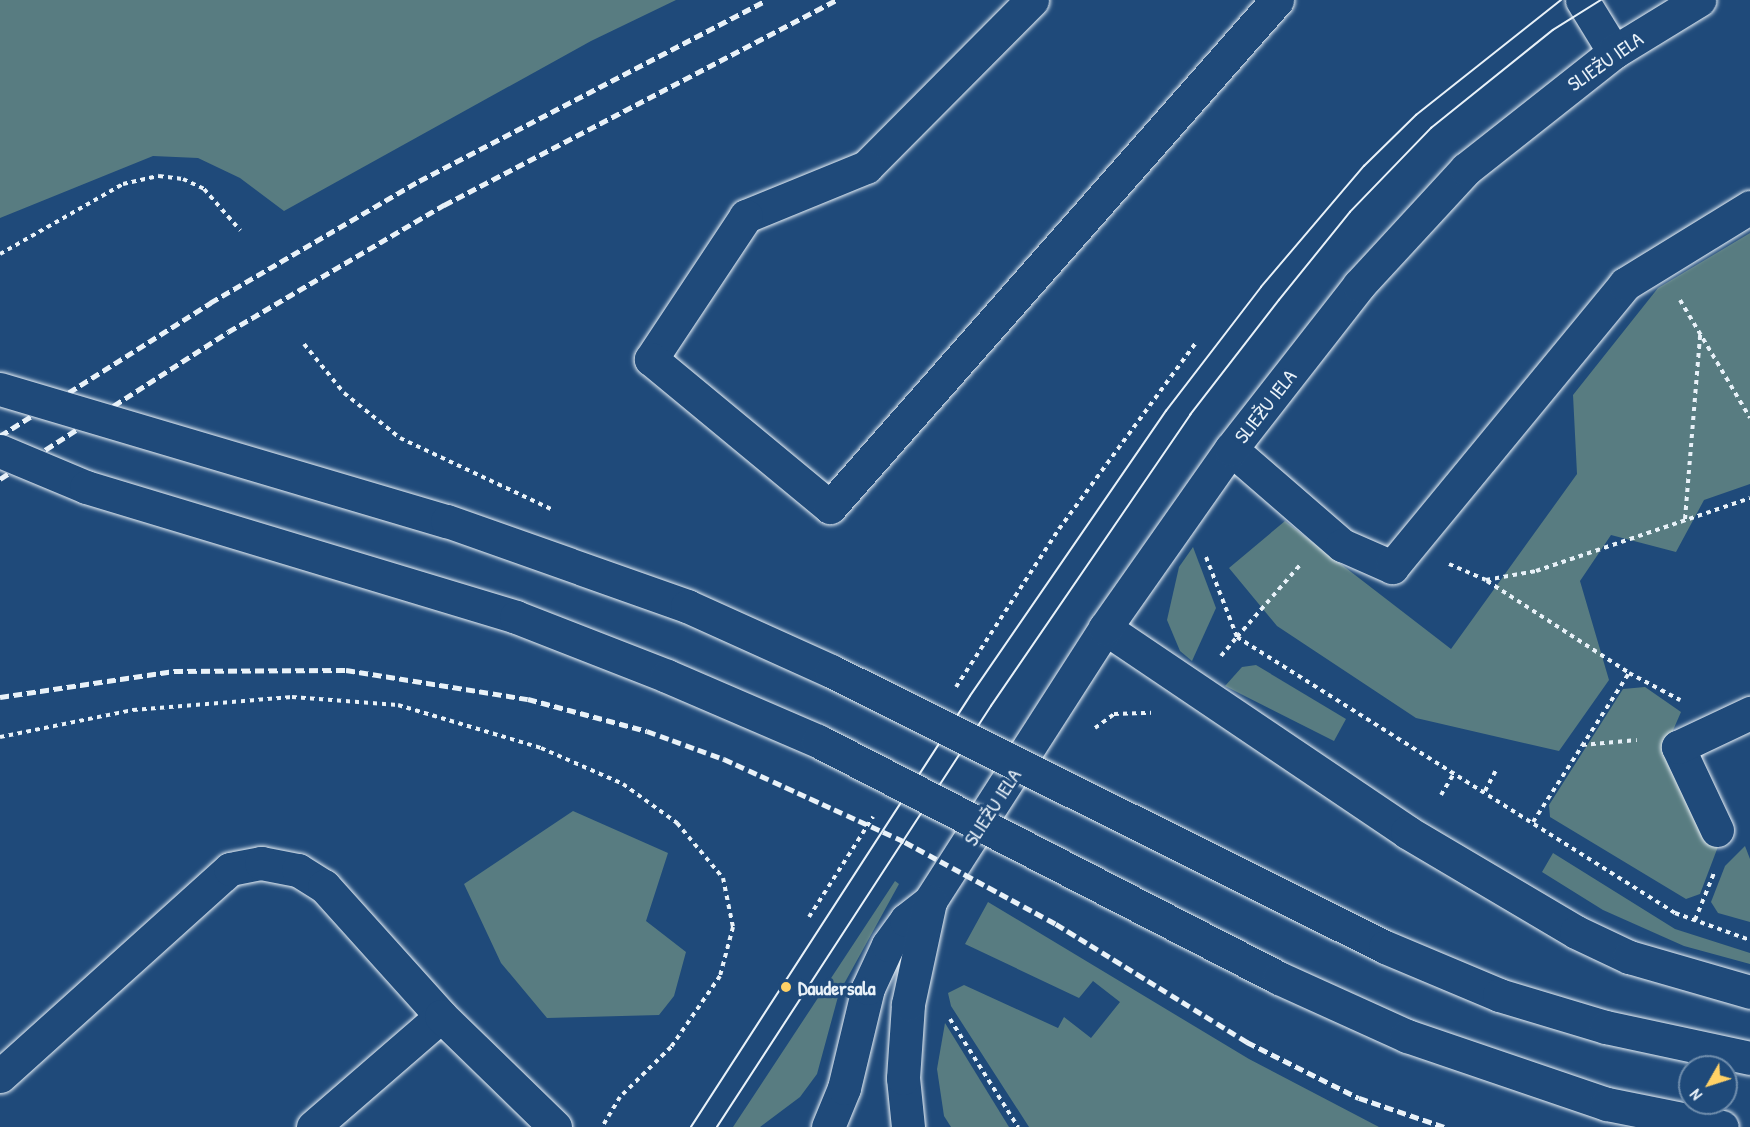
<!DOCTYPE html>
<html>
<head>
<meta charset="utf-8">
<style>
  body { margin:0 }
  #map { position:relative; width:1750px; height:1127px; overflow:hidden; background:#1f4a7a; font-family:"Patrick Hand",sans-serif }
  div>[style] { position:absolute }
  .green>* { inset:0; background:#587c81 }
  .path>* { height:4px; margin-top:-2px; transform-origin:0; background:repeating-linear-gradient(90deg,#e8f1f8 0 4.5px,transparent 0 9px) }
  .roads { filter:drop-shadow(0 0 2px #e8f1f8) drop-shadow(0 0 2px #e8f1f8) }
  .minor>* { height:33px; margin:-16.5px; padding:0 16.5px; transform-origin:16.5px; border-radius:16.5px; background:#1f4a7a }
  .tram>* { height:1.5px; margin:-0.75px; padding:0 0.75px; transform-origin:0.75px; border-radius:0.75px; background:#e8f1f8 }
  .rail>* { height:4.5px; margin-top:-2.25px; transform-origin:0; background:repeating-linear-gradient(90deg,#e8f1f8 0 9px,transparent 0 13.5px) }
  .bridges { filter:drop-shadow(0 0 2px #e8f1f8) drop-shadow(0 0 2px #e8f1f8) }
  .major-bridge>* { height:33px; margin:-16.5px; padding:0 16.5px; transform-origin:16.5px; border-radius:16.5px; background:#1f4a7a }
  .dots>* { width:16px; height:16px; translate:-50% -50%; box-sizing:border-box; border:3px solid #1f4a7a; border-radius:50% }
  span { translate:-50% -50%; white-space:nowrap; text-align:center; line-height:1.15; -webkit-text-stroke:6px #1f4a7a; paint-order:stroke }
  .street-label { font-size:20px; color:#e8f1f8 }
  .poi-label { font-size:20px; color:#e8f1f8; font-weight:700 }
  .left { translate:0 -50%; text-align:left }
  .north { position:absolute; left:1678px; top:1055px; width:60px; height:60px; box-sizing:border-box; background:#1f4a7a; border:2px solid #6f8dac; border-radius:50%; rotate:231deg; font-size:16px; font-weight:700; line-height:24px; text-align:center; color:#e8f1f8 }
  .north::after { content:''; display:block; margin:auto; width:21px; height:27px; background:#ffd166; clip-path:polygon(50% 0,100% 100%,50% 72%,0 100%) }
</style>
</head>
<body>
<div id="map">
  <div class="green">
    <div style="clip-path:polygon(0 0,676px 0,591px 41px,284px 211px,240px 178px,198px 158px,153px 156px,0 218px)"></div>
    <div style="clip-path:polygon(1750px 233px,1750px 484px,1704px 500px,1676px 552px,1611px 535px,1580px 581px,1609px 680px,1559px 751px,1416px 718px,1277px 626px,1229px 568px,1285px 521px,1451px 649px,1577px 474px,1573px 395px,1658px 288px)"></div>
    <div style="clip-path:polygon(1193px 547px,1216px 608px,1192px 661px,1180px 651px,1167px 620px,1179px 567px)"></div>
    <div style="clip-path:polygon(1256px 665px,1346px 719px,1334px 741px,1225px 686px,1242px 667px)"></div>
    <div style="clip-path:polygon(1645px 687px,1681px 712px,1667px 744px,1719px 844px,1700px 894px,1686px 899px,1550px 817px,1549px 805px,1623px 689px)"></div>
    <div style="clip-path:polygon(573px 811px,668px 853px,646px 921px,686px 952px,674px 996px,659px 1015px,547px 1018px,501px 963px,464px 884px)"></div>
    <div style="clip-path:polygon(1745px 846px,1750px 859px,1750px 922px,1718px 913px,1711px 902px,1725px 866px)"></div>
    <div style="clip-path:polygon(1553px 853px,1675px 929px,1750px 953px,1750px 964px,1684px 946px,1603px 910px,1542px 872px)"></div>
    <div style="clip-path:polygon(895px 881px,899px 884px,839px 993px,817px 1074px,800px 1097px,760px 1127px,733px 1127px)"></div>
    <div style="clip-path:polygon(988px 902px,1249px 1059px,1379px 1127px,1029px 1127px,951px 1006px,948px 993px,964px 985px,1058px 1028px,1064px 1017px,1091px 1038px,1120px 1002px,1093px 981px,1079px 998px,965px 944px)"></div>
    <div style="clip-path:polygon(945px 1023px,1009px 1127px,951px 1127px,944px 1116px,937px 1069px)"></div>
  </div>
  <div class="path">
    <div style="left:0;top:254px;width:142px;rotate:-29.6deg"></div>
    <div style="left:123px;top:184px;width:37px;rotate:-13deg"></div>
    <div style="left:159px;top:176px;width:24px;rotate:7deg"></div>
    <div style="left:183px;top:179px;width:23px;rotate:25deg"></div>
    <div style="left:204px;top:189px;width:55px;rotate:48.7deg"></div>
    <div style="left:1680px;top:300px;width:137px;rotate:59.3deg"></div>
    <div style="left:304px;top:344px;width:63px;rotate:50.8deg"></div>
    <div style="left:344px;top:393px;width:72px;rotate:38.8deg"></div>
    <div style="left:400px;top:438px;width:167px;rotate:25.2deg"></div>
    <div style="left:1685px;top:519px;width:185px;rotate:-85.3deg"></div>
    <div style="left:1206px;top:557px;width:86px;rotate:68.8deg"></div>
    <div style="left:1237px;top:637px;width:96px;rotate:-48.8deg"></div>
    <div style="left:1449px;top:564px;width:40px;rotate:23.4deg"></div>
    <div style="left:1486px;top:580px;width:51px;rotate:-10.2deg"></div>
    <div style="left:1536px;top:571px;width:226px;rotate:-18.8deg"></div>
    <div style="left:1487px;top:581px;width:169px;rotate:32.9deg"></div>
    <div style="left:1629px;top:673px;width:58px;rotate:27.9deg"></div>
    <div style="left:1221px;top:656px;width:25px;rotate:-50deg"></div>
    <div style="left:1237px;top:637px;width:518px;rotate:32.22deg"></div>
    <div style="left:1675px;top:913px;width:80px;rotate:19.8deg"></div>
    <div style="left:956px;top:687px;width:189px;rotate:-56.9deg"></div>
    <div style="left:1059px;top:529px;width:233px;rotate:-53.7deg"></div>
    <div style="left:1095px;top:728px;width:24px;rotate:-36deg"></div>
    <div style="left:1114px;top:714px;width:37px;rotate:-2deg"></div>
    <div style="left:0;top:737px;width:136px;rotate:-11.5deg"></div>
    <div style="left:133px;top:710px;width:160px;rotate:-4.7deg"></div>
    <div style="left:292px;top:697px;width:106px;rotate:4.3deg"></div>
    <div style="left:398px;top:705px;width:149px;rotate:16.7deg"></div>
    <div style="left:541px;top:748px;width:90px;rotate:23.7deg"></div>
    <div style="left:623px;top:784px;width:67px;rotate:35.8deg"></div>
    <div style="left:677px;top:823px;width:72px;rotate:50.1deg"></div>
    <div style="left:723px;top:878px;width:50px;rotate:78.5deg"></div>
    <div style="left:733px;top:927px;width:51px;rotate:104.9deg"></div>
    <div style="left:720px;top:976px;width:86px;rotate:124.6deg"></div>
    <div style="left:671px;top:1047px;width:71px;rotate:135.6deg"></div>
    <div style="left:620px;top:1097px;width:35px;rotate:121deg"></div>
    <div style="left:1582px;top:745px;width:55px;rotate:-5.2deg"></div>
    <div style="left:1485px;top:791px;width:24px;rotate:-62deg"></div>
    <div style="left:1441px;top:795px;width:27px;rotate:-59deg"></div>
    <div style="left:1533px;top:822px;width:177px;rotate:-57.2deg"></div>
    <div style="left:809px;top:917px;width:119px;rotate:-57.4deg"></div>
    <div style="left:1695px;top:920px;width:51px;rotate:-68deg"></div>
    <div style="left:950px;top:1019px;width:128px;rotate:57.8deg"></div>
  </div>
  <div class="roads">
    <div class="minor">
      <div style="left:1032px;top:0;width:235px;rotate:134.8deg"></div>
      <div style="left:866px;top:167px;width:130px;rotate:157.8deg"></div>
      <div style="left:746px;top:216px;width:172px;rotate:123.6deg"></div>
      <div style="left:651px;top:359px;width:232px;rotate:39.6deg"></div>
      <div style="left:830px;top:507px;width:676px;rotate:-48.6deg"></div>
      <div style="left:1582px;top:0;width:61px;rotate:58.4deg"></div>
      <div style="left:1231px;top:449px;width:147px;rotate:40.9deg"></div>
      <div style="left:1342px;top:545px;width:55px;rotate:23.7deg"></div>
      <div style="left:1392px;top:567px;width:367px;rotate:-50.5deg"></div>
      <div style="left:1625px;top:284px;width:147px;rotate:-31.6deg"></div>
      <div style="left:1105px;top:628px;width:364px;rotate:34deg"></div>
      <div style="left:1407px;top:832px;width:196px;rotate:30.6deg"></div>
      <div style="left:1576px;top:932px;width:59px;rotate:25.3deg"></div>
      <div style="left:1629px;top:957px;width:126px;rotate:16.1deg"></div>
      <div style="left:1717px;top:830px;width:92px;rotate:-115.2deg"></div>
      <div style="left:1678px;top:747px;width:80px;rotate:-25.3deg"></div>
      <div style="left:0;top:1076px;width:309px;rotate:-42deg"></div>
      <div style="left:230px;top:869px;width:32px;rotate:-11deg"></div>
      <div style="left:261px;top:863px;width:38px;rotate:11deg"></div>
      <div style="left:298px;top:870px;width:31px;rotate:32deg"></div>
      <div style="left:324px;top:886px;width:175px;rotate:48deg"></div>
      <div style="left:313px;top:1127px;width:169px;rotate:-40.9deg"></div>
      <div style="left:441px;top:1016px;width:159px;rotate:44.2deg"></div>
      <div style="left:828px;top:1127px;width:42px;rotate:-67.7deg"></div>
      <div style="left:844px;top:1088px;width:103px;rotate:-76.5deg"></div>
      <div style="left:868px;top:988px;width:47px;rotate:-65.1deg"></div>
      <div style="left:888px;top:945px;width:31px;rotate:-54deg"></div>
      <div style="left:906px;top:920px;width:31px;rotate:-38deg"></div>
      <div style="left:930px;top:901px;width:324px;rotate:-57.3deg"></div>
      <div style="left:1105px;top:628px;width:219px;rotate:-54.9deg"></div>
      <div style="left:1231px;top:449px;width:208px;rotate:-52deg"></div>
      <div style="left:1359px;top:285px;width:158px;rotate:-47.3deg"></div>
      <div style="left:1466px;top:169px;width:189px;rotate:-38.3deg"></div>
      <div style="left:1614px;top:52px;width:100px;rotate:-31.5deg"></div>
      <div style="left:908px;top:1127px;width:49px;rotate:-95.8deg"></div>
      <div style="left:903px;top:1078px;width:74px;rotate:-86.1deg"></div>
      <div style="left:908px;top:1004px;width:105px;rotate:-77.9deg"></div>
    </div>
  </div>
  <div class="tram">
    <div style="left:691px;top:1127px;width:513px;rotate:-57.08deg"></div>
    <div style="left:970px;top:696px;width:346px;rotate:-55.5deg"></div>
    <div style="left:1166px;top:411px;width:156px;rotate:-52.5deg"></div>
    <div style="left:1261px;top:287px;width:159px;rotate:-49.6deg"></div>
    <div style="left:1364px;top:166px;width:73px;rotate:-44.4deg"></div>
    <div style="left:1416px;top:115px;width:185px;rotate:-38.4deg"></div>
    <div style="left:717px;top:1127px;width:502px;rotate:-56.94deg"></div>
    <div style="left:991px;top:706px;width:353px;rotate:-55.6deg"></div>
    <div style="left:1190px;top:415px;width:145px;rotate:-52.3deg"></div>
    <div style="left:1279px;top:300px;width:113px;rotate:-51.1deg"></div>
    <div style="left:1350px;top:212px;width:117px;rotate:-46deg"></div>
    <div style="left:1431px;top:128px;width:156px;rotate:-38.8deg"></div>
    <div style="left:1553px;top:30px;width:57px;rotate:-32deg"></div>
  </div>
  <div class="rail">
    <div style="left:0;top:436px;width:249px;rotate:-32.3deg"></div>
    <div style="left:210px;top:303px;width:242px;rotate:-30.3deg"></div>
    <div style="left:419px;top:181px;width:391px;rotate:-27.5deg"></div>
    <div style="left:0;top:479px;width:271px;rotate:-32.8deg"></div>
    <div style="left:228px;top:332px;width:251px;rotate:-30.5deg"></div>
    <div style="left:444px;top:205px;width:442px;rotate:-27.6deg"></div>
    <div style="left:0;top:697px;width:176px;rotate:-8.5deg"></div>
    <div style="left:174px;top:671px;width:172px;rotate:-0.3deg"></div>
    <div style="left:346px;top:670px;width:184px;rotate:9.1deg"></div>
    <div style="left:528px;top:699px;width:123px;rotate:15.1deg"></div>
    <div style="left:647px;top:731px;width:82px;rotate:20deg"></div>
    <div style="left:724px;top:759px;width:199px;rotate:24.6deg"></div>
    <div style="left:905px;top:842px;width:172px;rotate:28.5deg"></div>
    <div style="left:1056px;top:924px;width:225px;rotate:31.7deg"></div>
    <div style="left:1247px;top:1042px;width:125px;rotate:26.6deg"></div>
    <div style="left:1359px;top:1098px;width:90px;rotate:18.8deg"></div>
  </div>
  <div class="bridges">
    <div class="major-bridge">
      <div style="left:0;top:389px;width:466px;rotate:16.5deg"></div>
      <div style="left:447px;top:521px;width:255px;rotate:19.5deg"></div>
      <div style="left:687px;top:606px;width:158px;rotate:24.3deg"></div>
      <div style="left:831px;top:671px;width:619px;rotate:26.48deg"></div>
      <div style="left:1385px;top:947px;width:124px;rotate:22.8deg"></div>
      <div style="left:1499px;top:995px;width:112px;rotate:16.7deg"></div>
      <div style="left:1606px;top:1027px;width:147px;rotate:12.1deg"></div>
      <div style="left:0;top:451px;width:93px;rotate:22.7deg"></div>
      <div style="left:86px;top:487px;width:449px;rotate:16.8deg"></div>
      <div style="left:516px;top:617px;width:162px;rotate:21.3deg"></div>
      <div style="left:667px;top:676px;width:164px;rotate:23.3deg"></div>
      <div style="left:818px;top:741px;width:518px;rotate:27.21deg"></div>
      <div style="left:1279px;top:978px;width:141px;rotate:24.4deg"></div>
      <div style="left:1407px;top:1036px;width:211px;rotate:18.8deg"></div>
      <div style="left:1607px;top:1104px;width:117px;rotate:11.3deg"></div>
    </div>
  </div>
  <div class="dots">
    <div style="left:786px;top:987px;background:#ffd166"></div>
  </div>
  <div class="street-label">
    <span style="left:1605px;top:61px;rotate:-35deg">SLIEŽU IELA</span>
    <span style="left:1265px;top:406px;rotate:-52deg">SLIEŽU IELA</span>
    <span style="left:992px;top:807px;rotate:-57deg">SLIEŽU IELA</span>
  </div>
  <div class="poi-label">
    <span class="left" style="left:798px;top:987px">Daudersala</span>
  </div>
  <div class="north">N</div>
</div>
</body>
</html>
